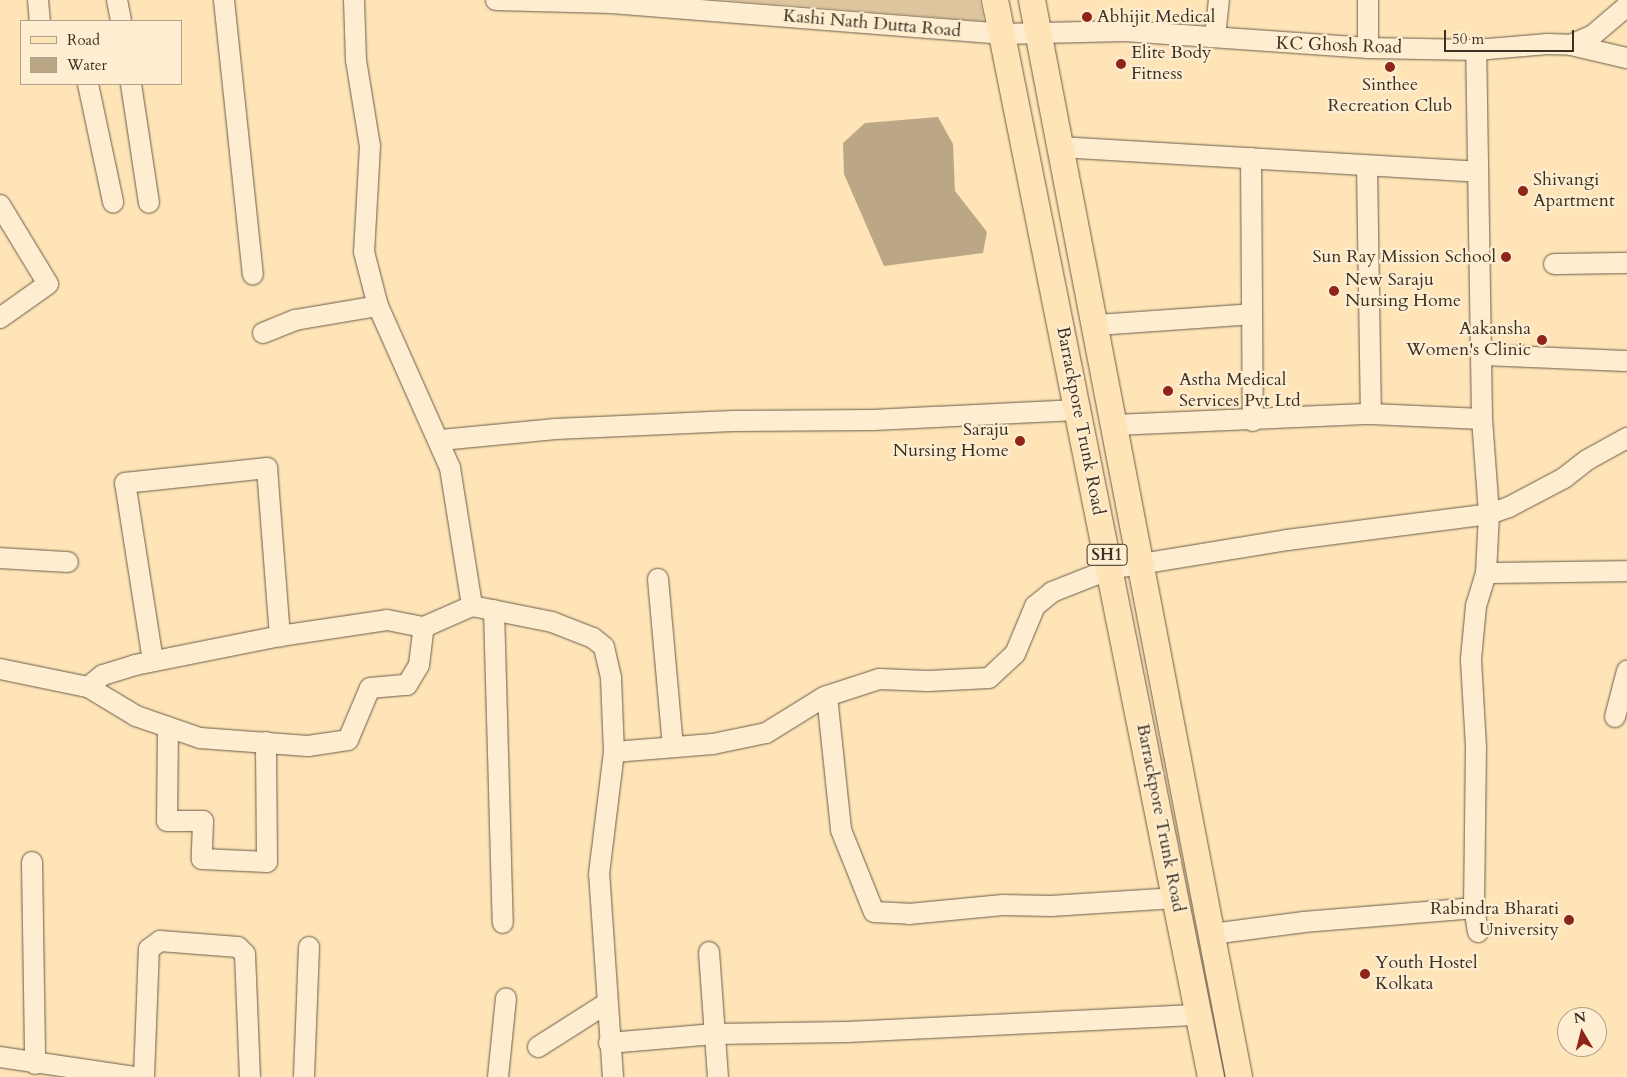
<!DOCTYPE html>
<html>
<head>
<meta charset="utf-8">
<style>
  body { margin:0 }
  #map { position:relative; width:1627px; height:1077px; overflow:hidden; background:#fee4b7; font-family:Cardo,serif }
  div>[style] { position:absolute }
  .green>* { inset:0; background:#ddc59e }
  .water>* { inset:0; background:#bba785 }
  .roads { filter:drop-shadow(0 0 1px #6b5d49) drop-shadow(0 0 1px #6b5d49) }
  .minor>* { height:20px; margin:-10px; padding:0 10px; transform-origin:10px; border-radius:10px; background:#feedd0 }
  .major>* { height:26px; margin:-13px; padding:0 13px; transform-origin:13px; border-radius:13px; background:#fee4b7 }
  .dots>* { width:14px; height:14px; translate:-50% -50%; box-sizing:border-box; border:2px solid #feedd0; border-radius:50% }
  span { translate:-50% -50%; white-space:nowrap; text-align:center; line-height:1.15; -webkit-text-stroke:4.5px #feedd0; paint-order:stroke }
  .shield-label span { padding:1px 4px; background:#feedd0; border:1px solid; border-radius:4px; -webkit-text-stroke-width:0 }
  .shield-label { font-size:16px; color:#3a3024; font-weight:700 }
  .poi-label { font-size:18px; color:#3a3024 }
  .left { translate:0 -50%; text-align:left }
  .right { translate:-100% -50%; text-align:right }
  .street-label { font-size:18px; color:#3a3024 }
  .legend { position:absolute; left:20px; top:20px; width:162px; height:65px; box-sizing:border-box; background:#feedd0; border:1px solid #b0a18b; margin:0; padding:6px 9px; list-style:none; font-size:15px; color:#3a3024 }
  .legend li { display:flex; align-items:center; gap:10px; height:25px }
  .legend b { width:25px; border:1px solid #b0a18b }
  .north { position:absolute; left:1557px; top:1007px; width:50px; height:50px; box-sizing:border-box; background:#feedd0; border:1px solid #b0a18b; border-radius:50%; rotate:352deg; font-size:14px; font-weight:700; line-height:20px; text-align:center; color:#3a3024 }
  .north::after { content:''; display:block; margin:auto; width:18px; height:22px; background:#8f2418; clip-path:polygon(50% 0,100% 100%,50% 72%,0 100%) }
  .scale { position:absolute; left:1444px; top:30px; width:130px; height:22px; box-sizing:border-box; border:2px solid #3a3024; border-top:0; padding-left:6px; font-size:15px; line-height:18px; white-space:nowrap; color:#3a3024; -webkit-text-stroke:4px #feedd0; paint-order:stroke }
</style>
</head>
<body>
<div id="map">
  <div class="green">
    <div style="clip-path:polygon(724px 0,980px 0,984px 21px)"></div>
  </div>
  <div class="water">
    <div style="clip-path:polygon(938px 117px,953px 144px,955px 191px,987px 232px,983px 253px,884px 266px,844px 174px,843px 143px,865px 123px)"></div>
  </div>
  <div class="roads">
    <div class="minor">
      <div style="left:38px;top:0;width:21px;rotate:85deg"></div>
      <div style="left:117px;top:0;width:21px;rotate:79deg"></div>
      <div style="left:224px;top:0;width:276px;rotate:84deg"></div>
      <div style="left:354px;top:0;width:60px;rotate:88.1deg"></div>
      <div style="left:356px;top:60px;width:87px;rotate:80.8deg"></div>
      <div style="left:370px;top:146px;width:106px;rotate:93.2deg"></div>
      <div style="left:364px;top:252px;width:56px;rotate:75.5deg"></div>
      <div style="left:378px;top:306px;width:177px;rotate:66deg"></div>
      <div style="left:450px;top:468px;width:140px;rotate:80.9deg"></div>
      <div style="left:472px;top:606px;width:82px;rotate:11.3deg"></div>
      <div style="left:552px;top:622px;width:44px;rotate:21.3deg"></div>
      <div style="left:593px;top:638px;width:14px;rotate:39deg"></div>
      <div style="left:604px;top:647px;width:32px;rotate:77deg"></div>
      <div style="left:611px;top:678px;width:74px;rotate:87.7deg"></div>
      <div style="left:496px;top:0;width:115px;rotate:1.5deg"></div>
      <div style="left:611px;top:3px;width:391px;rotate:4.5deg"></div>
      <div style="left:1001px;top:34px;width:124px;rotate:-1.4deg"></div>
      <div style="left:1125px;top:31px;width:244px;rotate:4deg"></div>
      <div style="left:1368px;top:48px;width:108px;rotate:1.1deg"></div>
      <div style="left:1476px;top:50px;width:72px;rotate:-4.8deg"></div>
      <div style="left:1548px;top:44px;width:23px;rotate:2deg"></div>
      <div style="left:1571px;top:45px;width:24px;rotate:-24deg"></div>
      <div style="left:1593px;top:35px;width:45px;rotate:-40.5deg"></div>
      <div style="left:1215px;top:37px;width:37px;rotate:-84deg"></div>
      <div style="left:1571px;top:45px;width:57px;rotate:13.1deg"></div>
      <div style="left:1368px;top:48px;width:48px;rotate:-90deg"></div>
      <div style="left:88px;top:84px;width:121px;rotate:78deg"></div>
      <div style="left:131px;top:84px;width:120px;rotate:81.4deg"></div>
      <div style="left:1061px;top:147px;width:416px;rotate:3.4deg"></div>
      <div style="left:1251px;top:158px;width:263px;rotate:89.6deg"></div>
      <div style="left:1367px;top:166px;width:248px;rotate:89.1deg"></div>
      <div style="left:0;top:205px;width:92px;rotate:58.7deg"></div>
      <div style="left:48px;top:284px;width:59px;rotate:144.7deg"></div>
      <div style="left:1554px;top:264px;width:73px;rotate:-0.8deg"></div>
      <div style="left:1096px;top:325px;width:156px;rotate:-4deg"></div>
      <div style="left:263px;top:333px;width:35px;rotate:-22deg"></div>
      <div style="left:295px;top:320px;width:84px;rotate:-9.6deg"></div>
      <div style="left:1482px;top:355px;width:145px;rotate:2.4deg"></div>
      <div style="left:1115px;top:425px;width:256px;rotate:-2.5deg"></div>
      <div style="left:1371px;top:414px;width:111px;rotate:2.6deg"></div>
      <div style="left:441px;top:440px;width:115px;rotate:-5.5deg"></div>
      <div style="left:555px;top:429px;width:178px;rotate:-2.6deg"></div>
      <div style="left:733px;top:421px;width:140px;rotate:-0.4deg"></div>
      <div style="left:873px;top:420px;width:204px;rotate:-2.8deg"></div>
      <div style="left:0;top:558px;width:68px;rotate:3.4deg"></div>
      <div style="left:1486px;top:573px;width:141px;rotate:-0.8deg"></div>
      <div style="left:658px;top:579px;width:169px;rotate:84.9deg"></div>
      <div style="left:494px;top:610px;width:313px;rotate:88.4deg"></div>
      <div style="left:153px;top:661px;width:180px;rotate:-98.9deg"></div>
      <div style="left:125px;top:483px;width:143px;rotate:-6deg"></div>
      <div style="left:267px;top:468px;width:169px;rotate:85.6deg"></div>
      <div style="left:0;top:669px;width:90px;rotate:11.6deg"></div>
      <div style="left:88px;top:687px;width:56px;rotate:31.1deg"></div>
      <div style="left:136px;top:716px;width:68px;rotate:19deg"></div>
      <div style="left:200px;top:738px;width:108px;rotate:4.2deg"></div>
      <div style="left:308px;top:746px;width:40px;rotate:-8.5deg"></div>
      <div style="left:348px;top:740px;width:56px;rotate:-67.1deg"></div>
      <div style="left:370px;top:688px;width:37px;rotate:-5deg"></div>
      <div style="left:407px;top:685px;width:23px;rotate:-59deg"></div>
      <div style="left:419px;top:665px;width:38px;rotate:-83deg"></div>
      <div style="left:424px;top:627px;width:52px;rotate:-23.6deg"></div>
      <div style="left:88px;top:687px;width:19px;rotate:-39deg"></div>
      <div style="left:103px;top:675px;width:34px;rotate:-17deg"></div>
      <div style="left:135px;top:665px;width:148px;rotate:-11.3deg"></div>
      <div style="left:280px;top:636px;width:108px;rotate:-8.5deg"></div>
      <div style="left:387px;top:620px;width:38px;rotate:11deg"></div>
      <div style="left:827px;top:696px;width:135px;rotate:84deg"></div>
      <div style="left:841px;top:830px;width:88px;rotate:68.1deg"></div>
      <div style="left:874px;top:912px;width:35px;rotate:3deg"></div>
      <div style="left:909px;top:914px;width:94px;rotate:-5.5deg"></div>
      <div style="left:1003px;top:905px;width:48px;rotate:1.2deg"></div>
      <div style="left:1051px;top:906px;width:125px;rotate:-3.7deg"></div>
      <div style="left:1615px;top:717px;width:48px;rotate:-75.4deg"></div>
      <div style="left:168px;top:727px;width:94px;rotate:90.6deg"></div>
      <div style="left:167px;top:821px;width:36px"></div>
      <div style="left:203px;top:821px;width:38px;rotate:92deg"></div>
      <div style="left:202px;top:859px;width:65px;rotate:2.6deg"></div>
      <div style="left:267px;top:862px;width:120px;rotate:-90.5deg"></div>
      <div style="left:32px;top:862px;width:202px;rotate:89.1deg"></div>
      <div style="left:1478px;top:932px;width:24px;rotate:-99deg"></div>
      <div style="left:1474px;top:908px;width:161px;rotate:-89.3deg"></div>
      <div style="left:1476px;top:747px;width:88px;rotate:-93.3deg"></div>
      <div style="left:1471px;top:659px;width:53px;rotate:-84.6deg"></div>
      <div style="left:1476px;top:606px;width:34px;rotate:-73deg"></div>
      <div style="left:1486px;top:573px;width:59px;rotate:-87.1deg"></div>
      <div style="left:1489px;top:514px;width:21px;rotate:-19deg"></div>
      <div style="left:1509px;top:507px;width:62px;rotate:-27.8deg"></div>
      <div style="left:1564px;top:478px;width:29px;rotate:-38deg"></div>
      <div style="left:1587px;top:460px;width:46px;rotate:-28.8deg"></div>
      <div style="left:1212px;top:934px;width:93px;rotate:-7.4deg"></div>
      <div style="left:1304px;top:922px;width:171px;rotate:-4.7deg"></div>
      <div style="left:709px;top:952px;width:125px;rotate:85.9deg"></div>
      <div style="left:609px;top:1043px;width:106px;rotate:-4.9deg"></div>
      <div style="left:715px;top:1034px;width:132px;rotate:-0.9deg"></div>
      <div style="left:847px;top:1032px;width:352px;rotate:-2.8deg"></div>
      <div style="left:538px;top:1047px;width:82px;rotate:-32.5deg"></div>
      <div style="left:0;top:1057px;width:136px;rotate:8.4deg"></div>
      <div style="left:144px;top:1077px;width:128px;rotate:-87.8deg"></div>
      <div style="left:149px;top:949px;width:14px;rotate:-36deg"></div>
      <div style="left:160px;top:941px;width:78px;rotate:4.4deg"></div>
      <div style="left:238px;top:947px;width:10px;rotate:45deg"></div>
      <div style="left:245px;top:954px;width:123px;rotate:87.7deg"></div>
      <div style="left:304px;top:1077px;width:130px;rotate:-87.8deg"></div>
      <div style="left:498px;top:1077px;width:79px;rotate:-84.2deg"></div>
      <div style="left:613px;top:1077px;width:203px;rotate:-93.9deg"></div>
      <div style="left:599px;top:874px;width:123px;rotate:-83deg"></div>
      <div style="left:614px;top:752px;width:99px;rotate:-4.6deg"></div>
      <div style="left:713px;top:744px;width:54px;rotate:-11.7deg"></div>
      <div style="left:766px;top:733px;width:68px;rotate:-31.8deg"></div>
      <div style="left:824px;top:697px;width:58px;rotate:-18.1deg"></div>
      <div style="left:879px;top:679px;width:49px;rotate:2.3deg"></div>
      <div style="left:928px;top:681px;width:61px;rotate:-2.8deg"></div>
      <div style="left:989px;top:678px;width:35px;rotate:-43deg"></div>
      <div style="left:1015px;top:654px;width:52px;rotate:-67.4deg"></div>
      <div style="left:1035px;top:606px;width:22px;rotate:-39deg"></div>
      <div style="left:1052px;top:592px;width:62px;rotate:-21.6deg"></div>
      <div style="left:1110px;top:569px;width:179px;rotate:-9.3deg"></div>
      <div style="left:1287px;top:540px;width:204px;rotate:-7.3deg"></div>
      <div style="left:1489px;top:514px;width:95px;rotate:-94.2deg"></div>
      <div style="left:1482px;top:419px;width:369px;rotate:-90.9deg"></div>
    </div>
    <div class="major">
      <div style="left:995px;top:0;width:1098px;rotate:78.66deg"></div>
      <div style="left:1032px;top:0;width:1097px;rotate:79.12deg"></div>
    </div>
  </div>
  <div class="dots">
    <div style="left:1087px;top:17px;background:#8f2418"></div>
    <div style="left:1121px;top:64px;background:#8f2418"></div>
    <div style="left:1390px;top:67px;background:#8f2418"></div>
    <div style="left:1523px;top:191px;background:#8f2418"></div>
    <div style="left:1506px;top:257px;background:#8f2418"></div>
    <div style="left:1334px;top:291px;background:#8f2418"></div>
    <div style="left:1542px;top:340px;background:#8f2418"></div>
    <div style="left:1168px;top:391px;background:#8f2418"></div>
    <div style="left:1020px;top:441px;background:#8f2418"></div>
    <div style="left:1569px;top:920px;background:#8f2418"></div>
    <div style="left:1365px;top:974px;background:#8f2418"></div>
  </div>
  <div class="shield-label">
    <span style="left:1107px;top:555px">SH1</span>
  </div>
  <div class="poi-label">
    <span class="left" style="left:1097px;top:17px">Abhijit Medical</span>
    <span class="left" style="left:1131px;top:64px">Elite Body<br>Fitness</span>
    <span style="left:1390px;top:96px">Sinthee<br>Recreation Club</span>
    <span class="left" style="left:1533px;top:191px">Shivangi<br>Apartment</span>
    <span class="right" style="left:1496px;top:257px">Sun Ray Mission School</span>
    <span class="left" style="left:1345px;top:291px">New Saraju<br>Nursing Home</span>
    <span class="right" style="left:1531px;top:340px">Aakansha<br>Women's Clinic</span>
    <span class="left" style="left:1179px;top:391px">Astha Medical<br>Services Pvt Ltd</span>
    <span class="right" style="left:1009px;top:441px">Saraju<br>Nursing Home</span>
    <span class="right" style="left:1559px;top:920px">Rabindra Bharati<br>University</span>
    <span class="left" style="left:1375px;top:974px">Youth Hostel<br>Kolkata</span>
  </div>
  <div class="street-label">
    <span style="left:872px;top:24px;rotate:5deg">Kashi Nath Dutta Road</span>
    <span style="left:1339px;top:46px;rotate:2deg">KC Ghosh Road</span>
    <span style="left:1080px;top:421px;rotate:79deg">Barrackpore Trunk Road</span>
    <span style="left:1160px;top:818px;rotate:79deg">Barrackpore Trunk Road</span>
  </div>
  <ul class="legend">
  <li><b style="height:6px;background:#fee4b7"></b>Road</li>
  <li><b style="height:14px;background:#bba785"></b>Water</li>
  </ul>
  <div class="north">N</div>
  <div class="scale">50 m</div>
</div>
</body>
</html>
